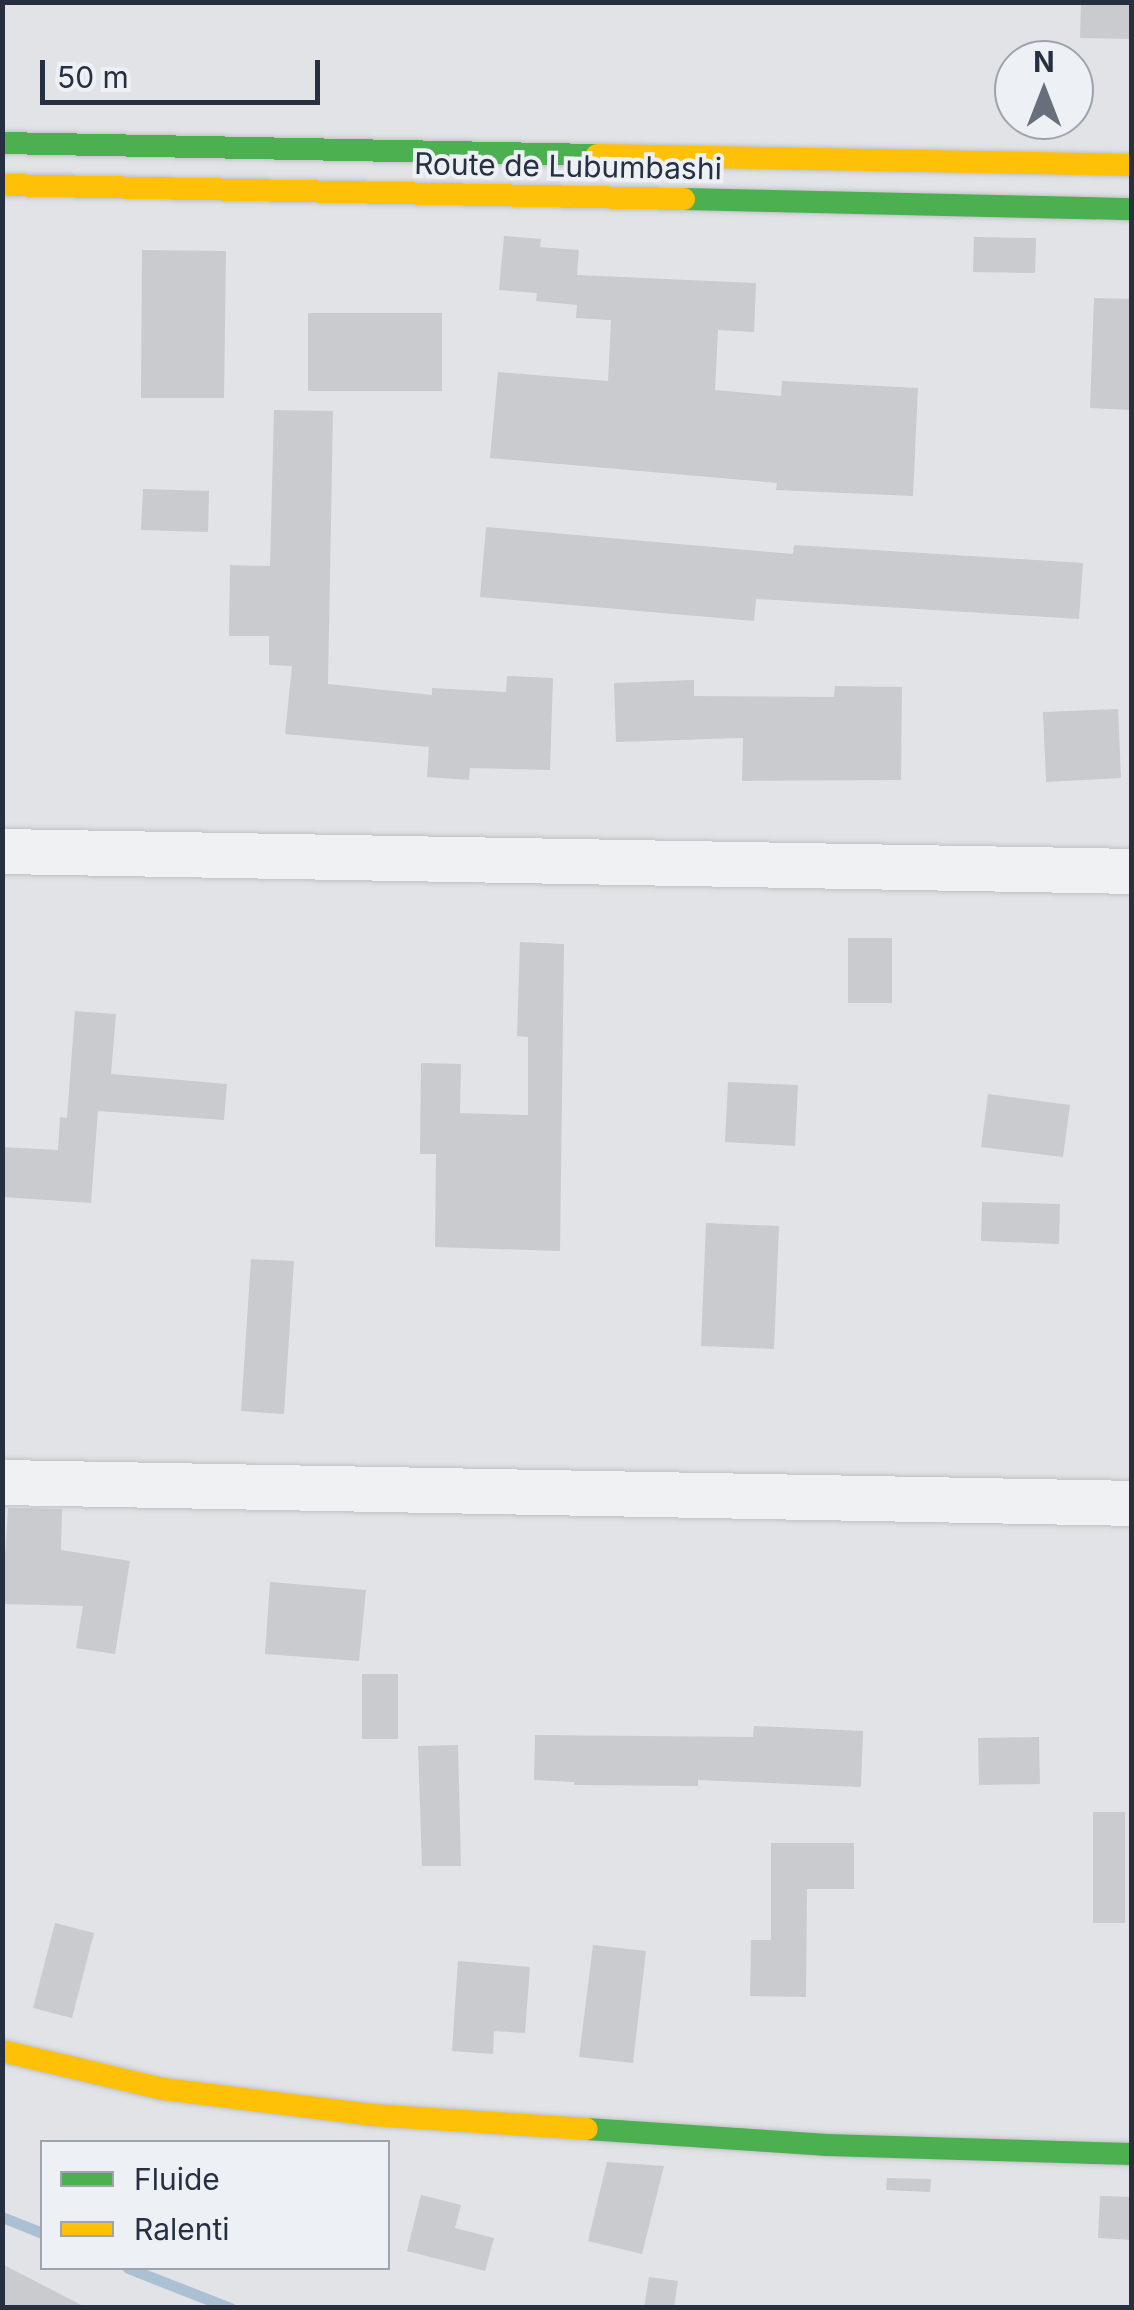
<!DOCTYPE html>
<html>
<head>
<meta charset="utf-8">
<style>
  body { margin:0 }
  #map { position:relative; width:1134px; height:2310px; overflow:hidden; background:#e1e3e6; font-family:Inter,sans-serif }
  div>[style] { position:absolute }
  .stream>* { height:11px; margin:-5.5px; padding:0 5.5px; transform-origin:5.5px; border-radius:5.5px; background:#acc0d4 }
  .building>* { inset:0; background:#c9cbce }
  .roads { filter:drop-shadow(0 0 2px #bfc1c4) drop-shadow(0 0 2px #bfc1c4) }
  .street>* { height:45px; margin:-22.5px; padding:0 22.5px; transform-origin:22.5px; border-radius:22.5px; background:#f0f1f3 }
  .fast>* { height:22px; margin:-11px; padding:0 11px; transform-origin:11px; border-radius:11px; background:#4caf50 }
  .slow>* { height:22px; margin:-11px; padding:0 11px; transform-origin:11px; border-radius:11px; background:#ffc107 }
  span { translate:-50% -50%; white-space:nowrap; text-align:center; line-height:1.15; -webkit-text-stroke:8px #edf1f6; paint-order:stroke }
  .street-label { font-size:30px; color:#263041 }
  .frame { position:absolute; inset:0; border:5px solid #263041; pointer-events:none }
  .legend { position:absolute; left:40px; top:2140px; width:350px; height:130px; box-sizing:border-box; background:#edf1f6; border:2px solid #9da4ae; margin:0; padding:12px 18px; list-style:none; font-size:30px; color:#263041 }
  .legend li { display:flex; align-items:center; gap:20px; height:50px }
  .legend b { width:50px; border:2px solid #9da4ae }
  .north { position:absolute; left:994px; top:40px; width:100px; height:100px; box-sizing:border-box; background:#edf1f6; border:2px solid #9da4ae; border-radius:50%; rotate:0deg; font-size:28px; font-weight:700; line-height:40px; text-align:center; color:#263041 }
  .north::after { content:''; display:block; margin:auto; width:35px; height:45px; background:#676f7b; clip-path:polygon(50% 0,100% 100%,50% 72%,0 100%) }
  .scale { position:absolute; left:40px; top:60px; width:280px; height:45px; box-sizing:border-box; border:5px solid #263041; border-top:0; padding-left:12px; font-size:30px; line-height:35px; white-space:nowrap; color:#263041; -webkit-text-stroke:8px #edf1f6; paint-order:stroke }
</style>
</head>
<body>
<div id="map">
  <div class="stream">
    <div style="left:2px;top:2217px;width:43px;rotate:21.8deg"></div>
    <div style="left:128px;top:2268px;width:110px;rotate:21.4deg"></div>
  </div>
  <div class="building">
    <div style="clip-path:polygon(1081px 2px,1132px 2px,1132px 39px,1080px 38px)"></div>
    <div style="clip-path:polygon(504px 236px,541px 239px,540px 247px,579px 250px,577px 275px,756px 283px,754px 332px,718px 330px,715px 390px,781px 396px,782px 381px,918px 388px,913px 496px,776px 490px,777px 483px,490px 458px,498px 372px,608px 381px,611px 320px,576px 318px,577px 305px,536px 301px,537px 293px,499px 290px)"></div>
    <div style="clip-path:polygon(974px 237px,1036px 238px,1035px 273px,973px 272px)"></div>
    <div style="clip-path:polygon(142px 250px,226px 251px,224px 398px,141px 398px)"></div>
    <div style="clip-path:polygon(1094px 298px,1132px 299px,1132px 410px,1090px 408px)"></div>
    <div style="clip-path:polygon(308px 313px,442px 313px,442px 391px,308px 391px)"></div>
    <div style="clip-path:polygon(274px 410px,333px 411px,328px 684px,432px 695px,432px 688px,506px 692px,507px 676px,553px 678px,550px 770px,470px 768px,469px 780px,427px 777px,429px 747px,285px 734px,292px 666px,269px 665px,269px 636px,229px 636px,230px 565px,270px 566px)"></div>
    <div style="clip-path:polygon(143px 489px,209px 491px,208px 532px,141px 530px)"></div>
    <div style="clip-path:polygon(486px 527px,793px 554px,794px 545px,1083px 563px,1079px 619px,756px 599px,754px 621px,480px 597px)"></div>
    <div style="clip-path:polygon(694px 680px,694px 696px,834px 697px,835px 686px,902px 687px,901px 780px,742px 781px,743px 738px,616px 742px,614px 683px)"></div>
    <div style="clip-path:polygon(1118px 709px,1121px 778px,1046px 782px,1043px 712px)"></div>
    <div style="clip-path:polygon(848px 938px,892px 938px,892px 1003px,848px 1003px)"></div>
    <div style="clip-path:polygon(520px 942px,564px 944px,560px 1251px,435px 1247px,436px 1154px,420px 1154px,421px 1063px,461px 1064px,460px 1113px,528px 1115px,528px 1037px,517px 1036px)"></div>
    <div style="clip-path:polygon(75px 1011px,116px 1014px,111px 1074px,227px 1084px,224px 1120px,98px 1111px,91px 1203px,2px 1197px,2px 1147px,58px 1150px,60px 1117px,67px 1118px)"></div>
    <div style="clip-path:polygon(728px 1082px,798px 1085px,795px 1146px,725px 1142px)"></div>
    <div style="clip-path:polygon(988px 1094px,1070px 1105px,1063px 1157px,981px 1147px)"></div>
    <div style="clip-path:polygon(982px 1202px,1060px 1204px,1059px 1244px,981px 1241px)"></div>
    <div style="clip-path:polygon(706px 1223px,779px 1226px,774px 1349px,701px 1346px)"></div>
    <div style="clip-path:polygon(251px 1259px,294px 1261px,284px 1414px,241px 1411px)"></div>
    <div style="clip-path:polygon(8px 1508px,62px 1509px,61px 1550px,130px 1561px,115px 1654px,76px 1648px,83px 1606px,2px 1604px)"></div>
    <div style="clip-path:polygon(270px 1582px,366px 1590px,359px 1661px,265px 1654px)"></div>
    <div style="clip-path:polygon(362px 1674px,398px 1674px,398px 1739px,362px 1739px)"></div>
    <div style="clip-path:polygon(754px 1726px,863px 1731px,861px 1787px,698px 1780px,698px 1786px,574px 1785px,574px 1782px,534px 1780px,535px 1735px,753px 1737px)"></div>
    <div style="clip-path:polygon(1039px 1737px,1040px 1784px,979px 1785px,978px 1738px)"></div>
    <div style="clip-path:polygon(458px 1745px,461px 1866px,422px 1866px,418px 1746px)"></div>
    <div style="clip-path:polygon(1093px 1812px,1125px 1812px,1125px 1923px,1093px 1923px)"></div>
    <div style="clip-path:polygon(771px 1843px,854px 1843px,854px 1889px,807px 1889px,806px 1997px,750px 1996px,751px 1940px,771px 1940px)"></div>
    <div style="clip-path:polygon(55px 1923px,94px 1933px,72px 2018px,33px 2008px)"></div>
    <div style="clip-path:polygon(593px 1945px,646px 1951px,633px 2063px,579px 2057px)"></div>
    <div style="clip-path:polygon(458px 1961px,530px 1967px,525px 2033px,494px 2031px,493px 2054px,452px 2051px)"></div>
    <div style="clip-path:polygon(607px 2162px,664px 2166px,642px 2254px,588px 2241px)"></div>
    <div style="clip-path:polygon(887px 2178px,931px 2179px,930px 2192px,886px 2190px)"></div>
    <div style="clip-path:polygon(421px 2195px,461px 2205px,455px 2228px,494px 2238px,485px 2271px,407px 2251px)"></div>
    <div style="clip-path:polygon(1100px 2196px,1132px 2197px,1132px 2240px,1098px 2238px)"></div>
    <div style="clip-path:polygon(2px 2264px,87px 2308px,2px 2308px)"></div>
    <div style="clip-path:polygon(649px 2277px,678px 2281px,674px 2308px,644px 2308px)"></div>
  </div>
  <div class="roads">
    <div class="street">
      <div style="left:2px;top:851px;width:1130px;rotate:1.01deg"></div>
      <div style="left:2px;top:1482px;width:1130px;rotate:1.06deg"></div>
    </div>
    <div class="fast">
      <div style="left:2px;top:143px;width:595px;rotate:1.16deg"></div>
      <div style="left:684px;top:199px;width:448px;rotate:1.3deg"></div>
      <div style="left:587px;top:2129px;width:241px;rotate:3.8deg"></div>
      <div style="left:827px;top:2145px;width:305px;rotate:1.7deg"></div>
    </div>
    <div class="slow">
      <div style="left:597px;top:155px;width:535px;rotate:1.07deg"></div>
      <div style="left:2px;top:185px;width:682px;rotate:1.18deg"></div>
      <div style="left:2px;top:2051px;width:165px;rotate:13.3deg"></div>
      <div style="left:163px;top:2089px;width:210px;rotate:7.1deg"></div>
      <div style="left:371px;top:2115px;width:216px;rotate:3.7deg"></div>
    </div>
  </div>
  <div class="street-label">
    <span style="left:568px;top:166px;rotate:1deg">Route de Lubumbashi</span>
  </div>
  <div class="frame"></div>
  <ul class="legend">
  <li><b style="height:12px;background:#4caf50"></b>Fluide</li>
  <li><b style="height:12px;background:#ffc107"></b>Ralenti</li>
  </ul>
  <div class="north">N</div>
  <div class="scale">50 m</div>
</div>
</body>
</html>
